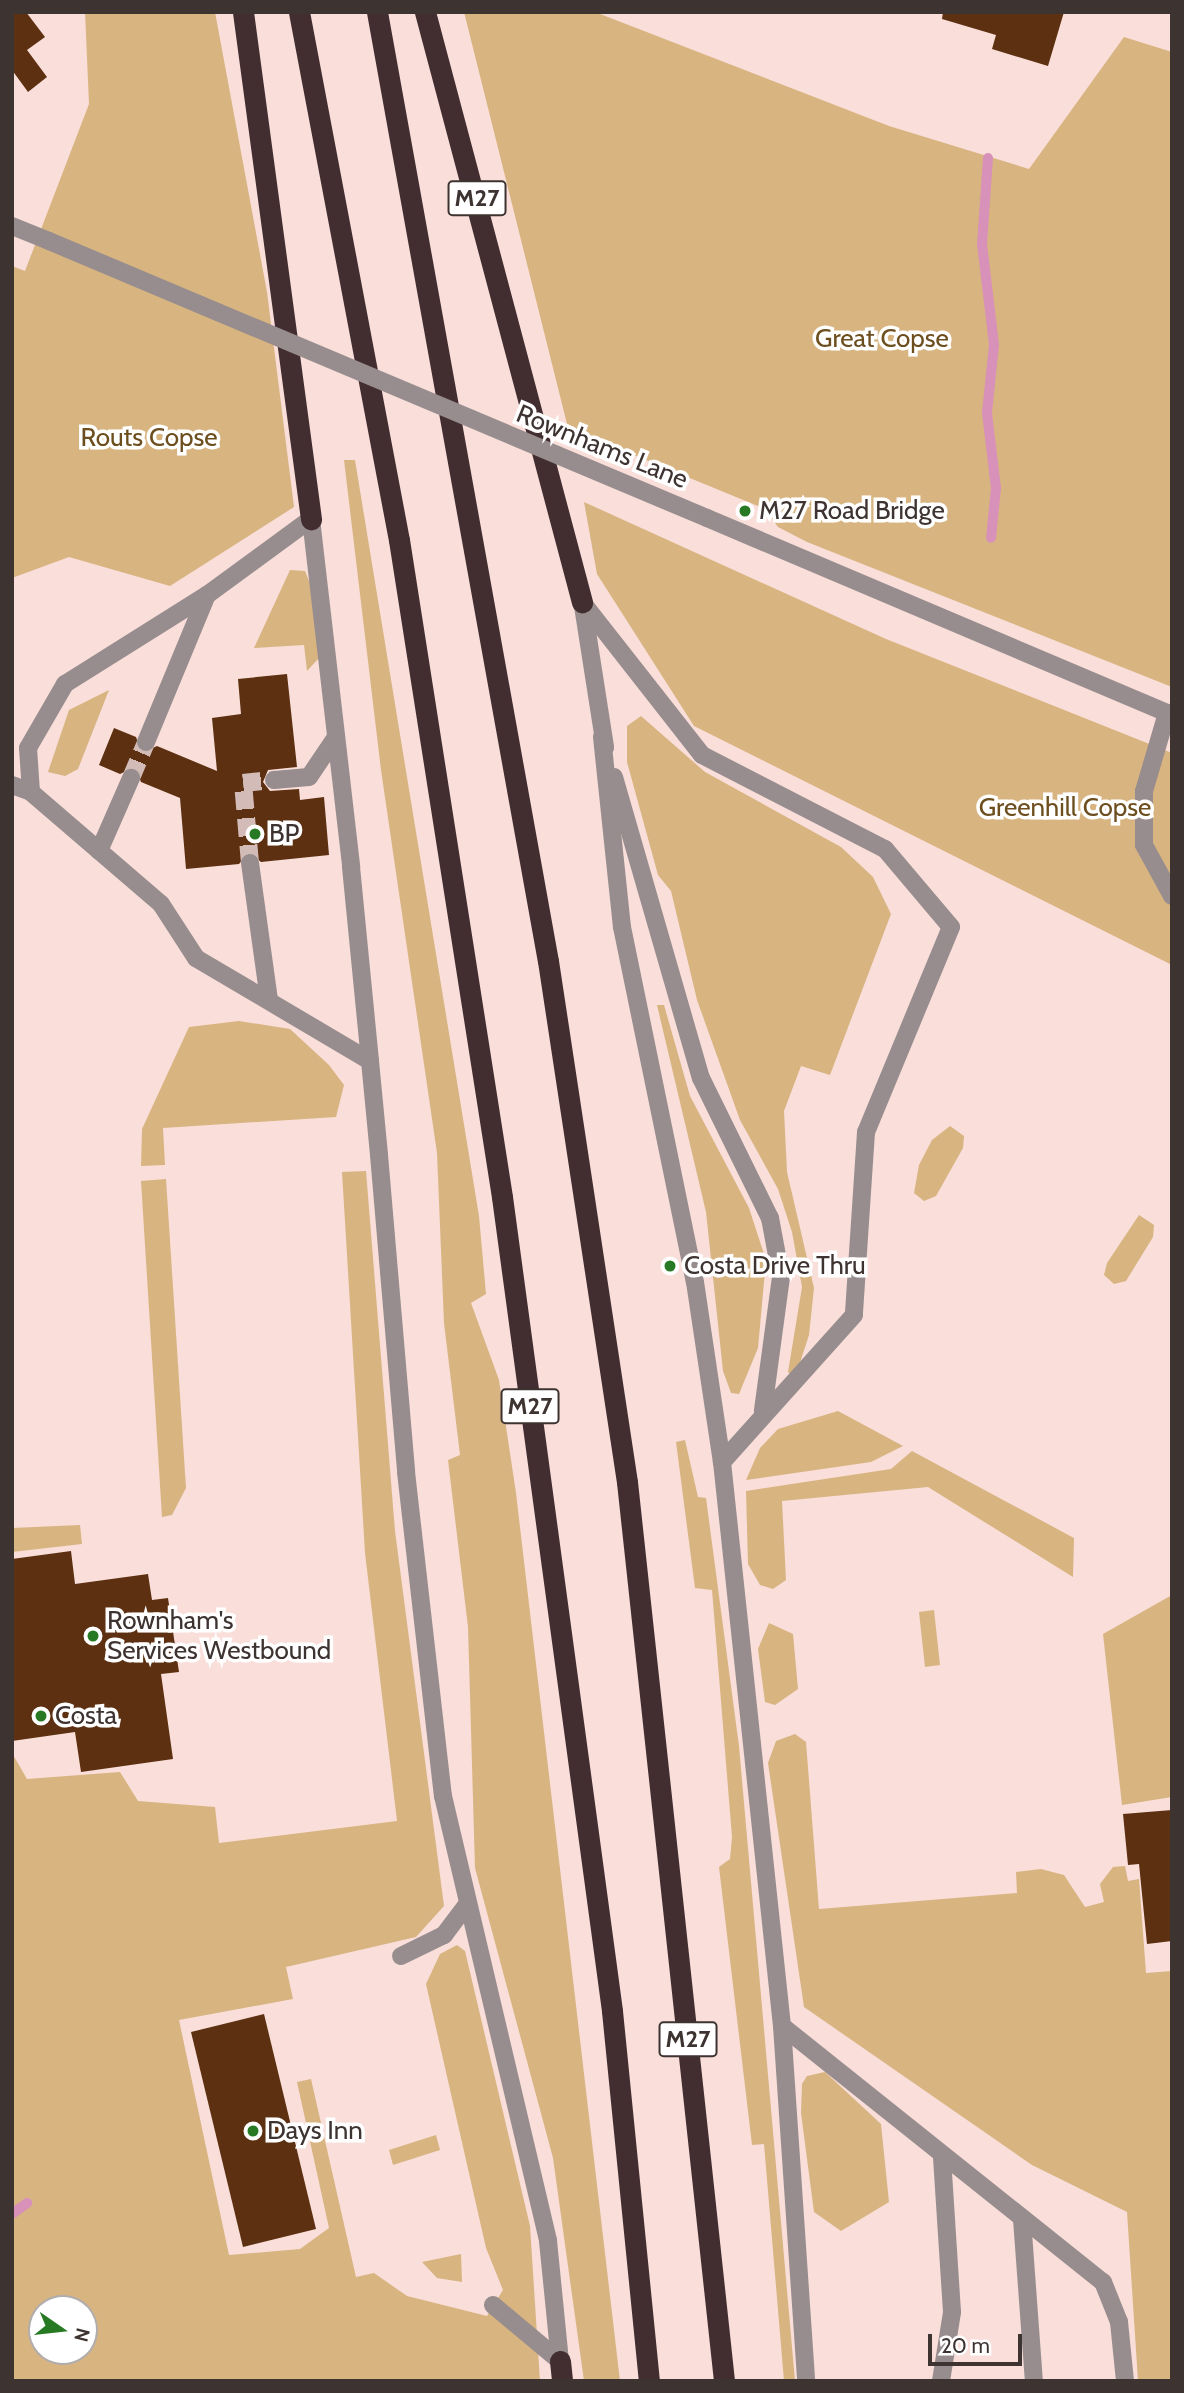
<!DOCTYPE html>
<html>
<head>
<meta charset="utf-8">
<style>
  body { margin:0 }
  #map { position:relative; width:1184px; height:2393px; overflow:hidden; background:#f9ded9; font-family:Cabin,sans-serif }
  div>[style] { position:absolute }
  .green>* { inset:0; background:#d8b481 }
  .stream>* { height:10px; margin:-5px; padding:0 5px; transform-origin:5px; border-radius:5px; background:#d891b8 }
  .building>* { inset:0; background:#5c3010 }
  .minor-tunnel>* { height:18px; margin-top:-9px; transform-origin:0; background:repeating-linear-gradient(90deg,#d3bcb7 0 18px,transparent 0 27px) }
  .minor>* { height:18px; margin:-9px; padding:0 9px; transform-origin:9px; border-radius:9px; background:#988d8e }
  .highway>* { height:21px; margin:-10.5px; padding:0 10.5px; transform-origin:10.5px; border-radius:10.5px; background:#422e31 }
  .minor-bridge>* { height:18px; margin:-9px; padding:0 9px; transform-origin:9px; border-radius:9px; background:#988d8e }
  .dots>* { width:19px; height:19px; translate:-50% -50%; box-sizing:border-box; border:4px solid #fff; border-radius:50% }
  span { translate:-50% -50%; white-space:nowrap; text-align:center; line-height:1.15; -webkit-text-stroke:7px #fff; paint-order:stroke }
  .shield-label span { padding:2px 5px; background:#fff; border:2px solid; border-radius:5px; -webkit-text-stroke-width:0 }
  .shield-label { font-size:24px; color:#3d3331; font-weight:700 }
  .park-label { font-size:26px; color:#6d4e1e }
  .street-label { font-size:26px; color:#3d3331 }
  .poi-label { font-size:26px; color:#3d3331 }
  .left { translate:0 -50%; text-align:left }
  .frame { position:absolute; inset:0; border:14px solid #3d3331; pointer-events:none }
  .north { position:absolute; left:28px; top:2295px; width:70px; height:70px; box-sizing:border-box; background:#fff; border:2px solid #b1adad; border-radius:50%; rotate:104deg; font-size:19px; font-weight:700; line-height:28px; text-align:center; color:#3d3331 }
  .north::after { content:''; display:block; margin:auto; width:24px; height:32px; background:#277924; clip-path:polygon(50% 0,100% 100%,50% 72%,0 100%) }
  .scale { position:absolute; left:928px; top:2334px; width:94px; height:32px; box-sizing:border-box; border:4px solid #3d3331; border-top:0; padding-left:9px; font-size:21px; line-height:24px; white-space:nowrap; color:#3d3331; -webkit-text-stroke:5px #fff; paint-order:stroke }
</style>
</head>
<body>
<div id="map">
  <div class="green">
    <div style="clip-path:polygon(85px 12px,215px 12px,267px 292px,294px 507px,170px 586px,69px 557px,12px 578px,12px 266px,25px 271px,89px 104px)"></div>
    <div style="clip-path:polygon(464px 12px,595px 12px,889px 126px,1029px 169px,1124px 37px,1172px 52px,1172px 687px,807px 542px,778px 527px,765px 509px,568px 428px)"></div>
    <div style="clip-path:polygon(344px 460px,355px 460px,479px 1216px,486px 1294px,471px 1303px,499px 1380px,516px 1493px,620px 2381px,584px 2381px,553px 2158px,475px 1868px,468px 1627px,448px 1460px,460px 1455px,444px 1323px,437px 1153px,381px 770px)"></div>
    <div style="clip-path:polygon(584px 502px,886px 639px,1172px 753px,1172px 965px,694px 726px,597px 574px)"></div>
    <div style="clip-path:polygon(290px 570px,305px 571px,311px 586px,319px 658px,307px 671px,304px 645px,254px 648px)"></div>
    <div style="clip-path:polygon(109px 690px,78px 769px,65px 776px,48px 772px,69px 710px)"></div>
    <div style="clip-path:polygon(641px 716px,705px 772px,841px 847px,873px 877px,891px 914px,830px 1075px,801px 1066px,784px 1111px,787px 1172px,814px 1288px,809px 1335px,795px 1378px,788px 1372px,802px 1287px,792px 1232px,778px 1189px,740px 1120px,697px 1000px,671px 891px,658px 875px,627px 762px,627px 726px)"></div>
    <div style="clip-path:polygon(657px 1005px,664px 1005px,690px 1096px,749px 1208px,766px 1260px,758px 1348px,739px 1394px,731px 1393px,723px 1371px,706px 1212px)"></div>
    <div style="clip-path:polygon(239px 1021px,290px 1029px,329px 1065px,344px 1085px,336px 1117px,163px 1128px,165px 1165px,141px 1166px,142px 1129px,189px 1027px)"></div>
    <div style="clip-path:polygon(950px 1126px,964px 1136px,963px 1148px,936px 1196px,924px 1201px,914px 1193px,919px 1165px,932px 1140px)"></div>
    <div style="clip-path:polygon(evenodd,366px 1171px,395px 1531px,444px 1906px,416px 1937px,286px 1967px,293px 1999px,179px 2020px,229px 2255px,300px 2249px,329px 2228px,297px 2082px,311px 2079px,356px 2277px,374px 2273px,407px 2296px,487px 2316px,503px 2290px,486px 2248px,426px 1984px,440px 1954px,457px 1945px,465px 1951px,530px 2226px,540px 2381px,12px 2381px,12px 1753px,27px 1779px,120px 1772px,138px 1801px,215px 1807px,219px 1843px,397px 1821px,365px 1553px,342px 1172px,366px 1171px,42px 2309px,84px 2309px,84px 2351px,42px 2351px,42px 2309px)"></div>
    <div style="clip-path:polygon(166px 1179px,186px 1488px,172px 1515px,162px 1517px,141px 1181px)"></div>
    <div style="clip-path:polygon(1139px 1215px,1154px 1225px,1153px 1237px,1126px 1281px,1114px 1284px,1104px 1275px,1107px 1263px)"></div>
    <div style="clip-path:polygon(838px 1411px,903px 1446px,871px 1462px,746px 1480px,760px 1448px,778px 1429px)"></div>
    <div style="clip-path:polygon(685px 1440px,698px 1497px,706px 1498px,739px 1746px,795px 2381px,784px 2381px,764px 2144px,752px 2145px,719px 1867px,730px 1859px,732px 1837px,712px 1590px,695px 1588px,676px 1442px)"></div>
    <div style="clip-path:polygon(912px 1451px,1074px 1538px,1073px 1577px,928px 1487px,782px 1501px,786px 1580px,773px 1589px,760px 1585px,748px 1564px,746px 1491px,891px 1469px)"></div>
    <div style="clip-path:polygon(80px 1525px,82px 1544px,12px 1552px,12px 1528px)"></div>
    <div style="clip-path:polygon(1172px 1595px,1172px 1797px,1122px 1805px,1103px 1634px)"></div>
    <div style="clip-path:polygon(934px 1610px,940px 1665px,925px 1667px,919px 1612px)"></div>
    <div style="clip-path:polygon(769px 1623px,793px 1634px,798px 1689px,775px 1705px,765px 1702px,758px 1649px)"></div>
    <div style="clip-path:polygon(795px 1734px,806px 1742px,819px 1909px,1017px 1893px,1016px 1872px,1041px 1869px,1064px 1875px,1085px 1907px,1104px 1902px,1100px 1884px,1113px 1867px,1125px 1866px,1128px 1881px,1139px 1879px,1146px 1973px,1172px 1971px,1172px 2381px,1138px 2381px,1127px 2212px,1032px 2165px,804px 2007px,768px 1763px,776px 1741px)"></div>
    <div style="clip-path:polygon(825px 2072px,881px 2124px,889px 2202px,841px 2231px,814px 2212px,801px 2113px,802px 2084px,807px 2076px)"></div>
    <div style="clip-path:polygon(436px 2135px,440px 2150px,393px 2165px,389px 2150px)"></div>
    <div style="clip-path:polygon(461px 2254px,462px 2282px,437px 2278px,422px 2262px)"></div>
  </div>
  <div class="stream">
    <div style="left:988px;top:158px;width:86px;rotate:94deg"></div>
    <div style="left:982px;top:244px;width:102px;rotate:83.2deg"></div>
    <div style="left:994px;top:345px;width:68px;rotate:95.9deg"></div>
    <div style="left:987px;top:413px;width:76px;rotate:83.2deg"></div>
    <div style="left:996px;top:488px;width:50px;rotate:95.7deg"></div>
    <div style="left:12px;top:2214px;width:19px;rotate:-36deg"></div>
  </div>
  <div class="building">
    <div style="clip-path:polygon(12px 12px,26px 12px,45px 37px,27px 50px,47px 77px,28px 92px,12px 70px)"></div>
    <div style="clip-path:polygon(943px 12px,1064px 12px,1048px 66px,992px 49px,996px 35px,942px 19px)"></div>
    <div style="clip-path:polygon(287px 674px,297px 767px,268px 770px,263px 782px,270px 791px,299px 789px,300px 800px,324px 797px,329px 855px,261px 862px,249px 852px,239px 864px,186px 869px,180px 798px,141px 782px,135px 767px,120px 774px,99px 765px,114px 728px,136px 737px,142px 753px,157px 746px,217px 771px,212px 718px,241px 714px,238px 679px)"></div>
    <div style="clip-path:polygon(71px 1551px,75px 1584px,148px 1574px,152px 1600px,168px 1598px,179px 1672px,161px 1674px,173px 1759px,81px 1772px,75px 1732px,12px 1741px,12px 1559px)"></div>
    <div style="clip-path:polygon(1172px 1810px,1172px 1941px,1147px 1944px,1139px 1864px,1128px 1865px,1123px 1814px)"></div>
    <div style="clip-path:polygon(264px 2014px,316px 2229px,243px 2247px,191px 2032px)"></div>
  </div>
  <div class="minor-tunnel">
    <div style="left:131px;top:778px;width:39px;rotate:-67deg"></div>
    <div style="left:250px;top:863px;width:80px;rotate:-95deg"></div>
    <div style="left:243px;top:783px;width:31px;rotate:-6deg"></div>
  </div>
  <div class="minor">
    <div style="left:12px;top:226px;width:40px;rotate:22deg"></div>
    <div style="left:707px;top:518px;width:505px;rotate:22.96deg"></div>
    <div style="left:582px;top:602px;width:194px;rotate:51.9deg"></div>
    <div style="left:702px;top:755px;width:206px;rotate:27.2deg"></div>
    <div style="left:885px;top:849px;width:102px;rotate:49.8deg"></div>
    <div style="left:951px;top:927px;width:222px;rotate:112.5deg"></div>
    <div style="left:866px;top:1132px;width:183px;rotate:93.8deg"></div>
    <div style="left:854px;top:1315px;width:198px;rotate:131.9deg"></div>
    <div style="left:583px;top:606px;width:143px;rotate:81.1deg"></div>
    <div style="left:1167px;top:713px;width:81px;rotate:106.4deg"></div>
    <div style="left:1144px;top:791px;width:54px;rotate:90deg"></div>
    <div style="left:1144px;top:845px;width:58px;rotate:61.2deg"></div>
    <div style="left:602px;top:737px;width:191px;rotate:84deg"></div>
    <div style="left:622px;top:927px;width:362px;rotate:78.4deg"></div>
    <div style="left:695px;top:1282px;width:182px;rotate:81.5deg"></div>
    <div style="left:722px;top:1462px;width:567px;rotate:83.93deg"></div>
    <div style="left:782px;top:2026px;width:356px;rotate:86.1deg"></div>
    <div style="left:146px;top:742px;width:159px;rotate:-67.5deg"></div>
    <div style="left:614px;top:777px;width:313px;rotate:73.9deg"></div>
    <div style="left:701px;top:1078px;width:156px;rotate:63.8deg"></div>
    <div style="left:770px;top:1218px;width:60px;rotate:79.4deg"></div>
    <div style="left:781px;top:1277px;width:135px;rotate:97.7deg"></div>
    <div style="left:274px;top:780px;width:35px;rotate:-5deg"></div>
    <div style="left:309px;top:777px;width:48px;rotate:-56deg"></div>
    <div style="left:12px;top:785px;width:20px;rotate:20deg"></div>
    <div style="left:99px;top:851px;width:80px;rotate:-66.3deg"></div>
    <div style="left:250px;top:863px;width:138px;rotate:82.1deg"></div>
    <div style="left:370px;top:1061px;width:202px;rotate:-149.4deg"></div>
    <div style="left:196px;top:958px;width:64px;rotate:-122.9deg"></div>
    <div style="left:161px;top:904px;width:172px;rotate:-139.3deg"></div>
    <div style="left:31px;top:792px;width:44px;rotate:-93.9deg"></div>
    <div style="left:28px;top:748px;width:74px;rotate:-60deg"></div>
    <div style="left:65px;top:684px;width:168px;rotate:-32.1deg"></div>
    <div style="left:207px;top:595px;width:129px;rotate:-36.2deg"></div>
    <div style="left:311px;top:519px;width:350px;rotate:83.4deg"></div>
    <div style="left:351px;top:867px;width:195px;rotate:84.4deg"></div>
    <div style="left:370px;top:1061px;width:94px;rotate:84.5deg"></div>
    <div style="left:379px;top:1155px;width:318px;rotate:85.1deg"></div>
    <div style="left:406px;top:1472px;width:326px;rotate:83.5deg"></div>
    <div style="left:443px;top:1796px;width:457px;rotate:76.7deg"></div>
    <div style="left:548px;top:2241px;width:121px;rotate:84.3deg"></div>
    <div style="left:401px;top:1956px;width:48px;rotate:-26deg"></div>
    <div style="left:444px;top:1935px;width:38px;rotate:-53deg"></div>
    <div style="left:782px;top:2026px;width:411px;rotate:38.6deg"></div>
    <div style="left:1103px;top:2282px;width:43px;rotate:68.2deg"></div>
    <div style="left:1119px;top:2322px;width:59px;rotate:84.2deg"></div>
    <div style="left:1022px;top:2219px;width:162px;rotate:85.8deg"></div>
    <div style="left:493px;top:2305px;width:87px;rotate:39.9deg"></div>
    <div style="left:941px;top:2381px;width:70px;rotate:-80.9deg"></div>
    <div style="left:952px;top:2312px;width:154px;rotate:-93.7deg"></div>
  </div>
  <div class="highway">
    <div style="left:243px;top:12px;width:512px;rotate:82.36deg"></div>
    <div style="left:299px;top:12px;width:537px;rotate:79.28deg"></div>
    <div style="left:399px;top:540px;width:665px;rotate:81.09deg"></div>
    <div style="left:502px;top:1197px;width:821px;rotate:82.3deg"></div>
    <div style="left:612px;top:2011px;width:372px;rotate:84.3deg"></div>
    <div style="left:377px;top:12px;width:964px;rotate:79.79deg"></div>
    <div style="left:548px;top:961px;width:527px;rotate:81.38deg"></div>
    <div style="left:627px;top:1482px;width:904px;rotate:83.84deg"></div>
    <div style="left:425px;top:12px;width:611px;rotate:75.1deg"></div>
    <div style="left:560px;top:2361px;width:20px;rotate:84deg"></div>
  </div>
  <div class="minor-bridge">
    <div style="left:49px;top:241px;width:714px;rotate:22.83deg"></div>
  </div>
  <div class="dots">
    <div style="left:745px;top:511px;background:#277924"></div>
    <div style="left:255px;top:834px;background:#277924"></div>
    <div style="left:670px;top:1266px;background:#277924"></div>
    <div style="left:93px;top:1636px;background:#277924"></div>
    <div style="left:41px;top:1716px;background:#277924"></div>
    <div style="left:253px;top:2131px;background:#277924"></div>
  </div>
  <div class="shield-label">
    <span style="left:477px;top:198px">M27</span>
    <span style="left:530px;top:1406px">M27</span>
    <span style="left:688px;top:2039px">M27</span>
  </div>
  <div class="park-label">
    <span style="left:882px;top:339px">Great Copse</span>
    <span style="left:149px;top:438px">Routs Copse</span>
    <span style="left:1065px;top:808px">Greenhill Copse</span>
  </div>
  <div class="street-label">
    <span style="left:602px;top:447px;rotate:22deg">Rownhams Lane</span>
  </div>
  <div class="poi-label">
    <span class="left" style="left:759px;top:511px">M27 Road Bridge</span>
    <span class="left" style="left:269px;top:834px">BP</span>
    <span class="left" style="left:684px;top:1266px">Costa Drive Thru</span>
    <span class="left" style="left:107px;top:1636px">Rownham's<br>Services Westbound</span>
    <span class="left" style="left:55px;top:1716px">Costa</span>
    <span class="left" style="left:267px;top:2131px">Days Inn</span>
  </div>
  <div class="frame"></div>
  <div class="north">N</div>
  <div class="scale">20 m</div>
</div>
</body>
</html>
